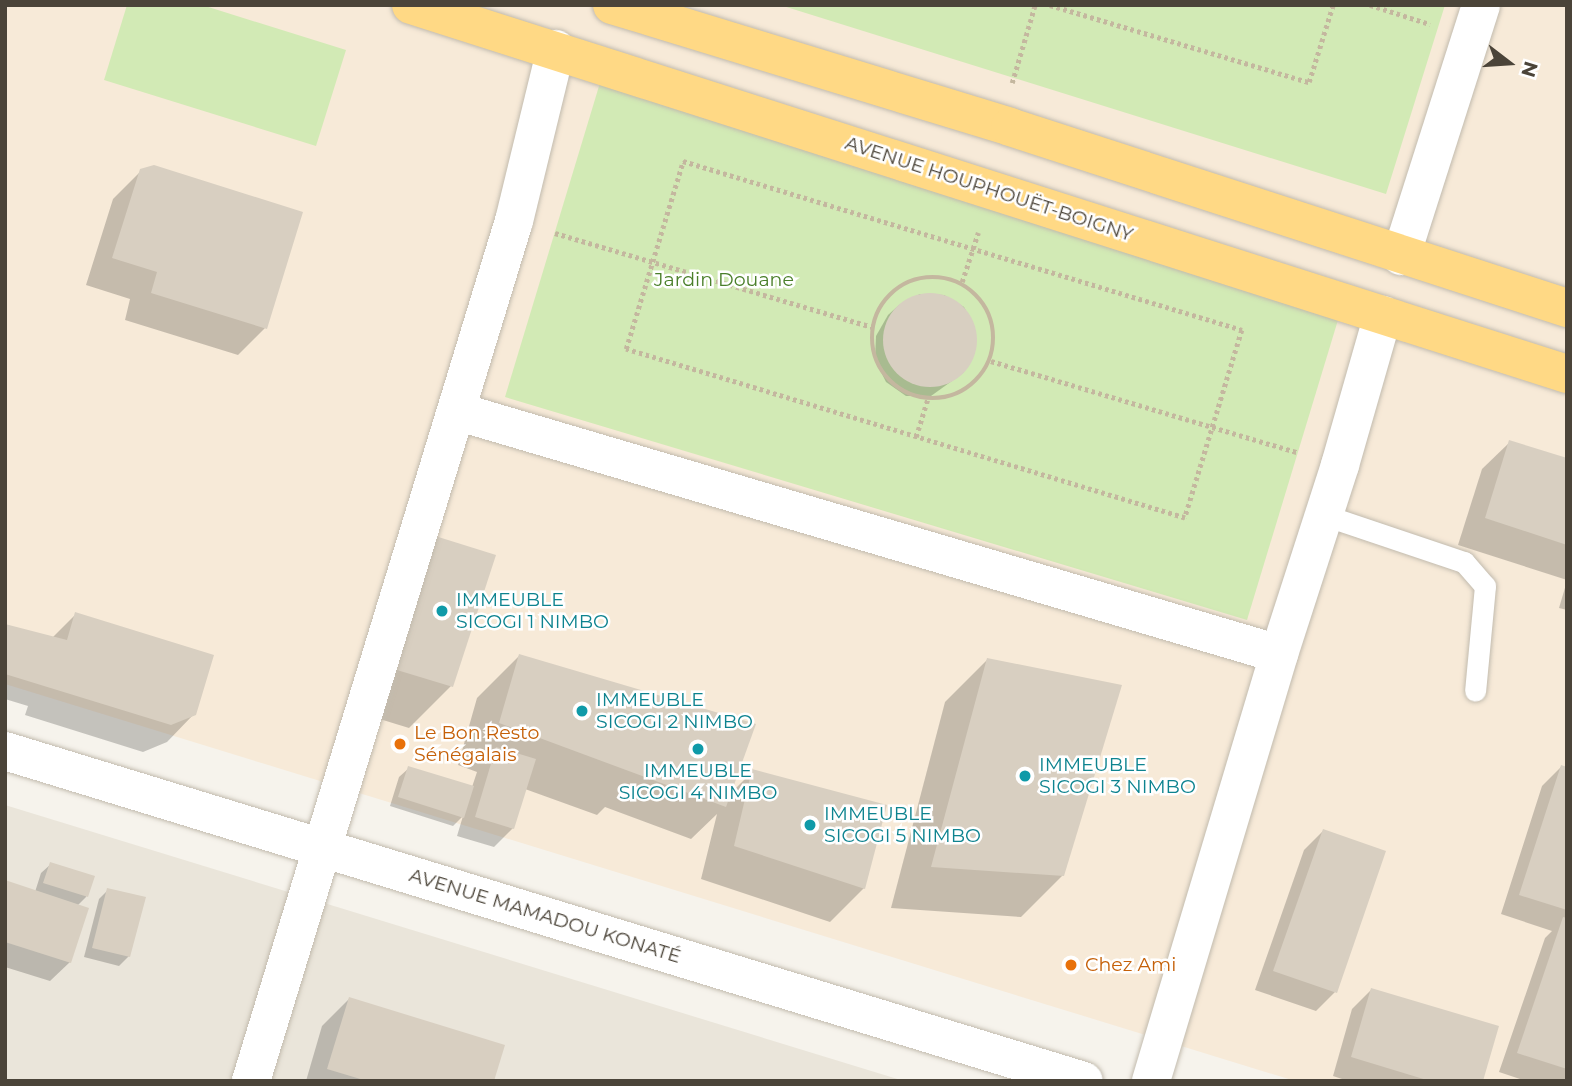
<!DOCTYPE html>
<html>
<head>
<meta charset="utf-8">
<style>
  body { margin:0 }
  #map { position:relative; width:1572px; height:1086px; overflow:hidden; background:#f6f3ec; font-family:Montserrat,sans-serif }
  div>[style] { position:absolute }
  .residential>* { inset:0; background:#eae5da }
  .commercial>* { inset:0; background:#f7ead8 }
  .green>* { inset:0; background:#d2eab5 }
  .shadow>* { inset:0; background:#0003 }
  .building>* { inset:0; background:#d8cfc1 }
  .round { border-radius:50% }
  .path>* { height:4.5px; margin-top:-2.25px; transform-origin:0; background:repeating-linear-gradient(90deg,#c4b79f 0 3.5px,transparent 0 7px) }
  .path>.ring { margin:-2.25px; padding:0; box-sizing:content-box; background:none; border:4.5px solid #c4b79f; border-radius:50% }
  .roads { filter:drop-shadow(0 0 2px #c2bbae) drop-shadow(0 0 2px #c2bbae) }
  .service>* { height:21px; margin:-10.5px; padding:0 10.5px; transform-origin:10.5px; border-radius:10.5px; background:#fff }
  .minor>* { height:38px; margin:-19px; padding:0 19px; transform-origin:19px; border-radius:19px; background:#fff }
  .trunk>* { height:38px; margin:-19px; padding:0 19px; transform-origin:19px; border-radius:19px; background:#ffd985 }
  .dots>* { width:19px; height:19px; translate:-50% -50%; box-sizing:border-box; border:4px solid #fff; border-radius:50% }
  span { translate:-50% -50%; white-space:nowrap; text-align:center; line-height:1.15; -webkit-text-stroke:5px #fff; paint-order:stroke }
  .street-label { font-size:19px; color:#4b4439 }
  .park-label { font-size:19px; color:#4a7f2a }
  .culture-label { font-size:19px; color:#0d838f }
  .left { translate:0 -50%; text-align:left }
  .food-label { font-size:19px; color:#c56008 }
  .frame { position:absolute; inset:0; border:7px solid #4b4439; pointer-events:none }
  .north { position:absolute; left:1474px; top:28px; width:70px; height:70px; -webkit-text-stroke:5px #fff; paint-order:stroke; rotate:107deg; font-size:19px; font-weight:700; line-height:28px; text-align:center; color:#4b4439 }
  .north::after { content:''; display:block; margin:auto; width:24px; height:32px; background:#4b4439; clip-path:polygon(50% 0,100% 100%,50% 72%,0 100%) }
</style>
</head>
<body>
<div id="map">
  <div class="residential">
    <div style="clip-path:polygon(5px 805px,904px 1081px,5px 1081px)"></div>
  </div>
  <div class="commercial">
    <div style="clip-path:polygon(5px 5px,1567px 5px,1567px 1081px,1295px 1081px,5px 684px)"></div>
  </div>
  <div class="green">
    <div style="clip-path:polygon(127px 5px,202px 5px,346px 50px,316px 146px,104px 80px)"></div>
    <div style="clip-path:polygon(780px 5px,1445px 5px,1386px 194px)"></div>
    <div style="clip-path:polygon(606px 63px,1348px 287px,1247px 620px,505px 397px)"></div>
  </div>
  <div class="shadow">
    <div style="clip-path:polygon(141px 171px,265px 328px,238px 355px,125px 320px,130px 299px,86px 285px,113px 199px)"></div>
    <div style="clip-path:polygon(920px 294px,944px 295px,964px 307px,975px 328px,975px 352px,963px 373px,931px 396px,906px 396px,886px 382px,875px 360px,876px 336px,888px 315px,899px 305px)"></div>
    <div style="clip-path:polygon(1510px 442px,1567px 460px,1567px 580px,1458px 545px,1482px 469px)"></div>
    <div style="clip-path:polygon(432px 537px,451px 686px,409px 728px,347px 709px)"></div>
    <div style="clip-path:polygon(1567px 581px,1567px 610px,1559px 608px)"></div>
    <div style="clip-path:polygon(76px 614px,194px 714px,167px 742px,143px 752px,25px 715px,28px 706px,5px 699px,5px 626px,52px 638px)"></div>
    <div style="clip-path:polygon(519px 656px,729px 795px,753px 771px,864px 888px,830px 922px,701px 879px,717px 814px,691px 839px,605px 807px,597px 815px,525px 789px,513px 828px,494px 847px,457px 836px,463px 816px,453px 826px,390px 806px,399px 777px,409px 768px,472px 787px,477px 772px,458px 765px,477px 698px)"></div>
    <div style="clip-path:polygon(987px 660px,1063px 875px,1021px 917px,891px 908px,945px 702px)"></div>
    <div style="clip-path:polygon(1561px 767px,1567px 769px,1567px 1081px,1526px 1081px,1499px 1072px,1545px 938px,1552px 931px,1501px 914px,1542px 786px)"></div>
    <div style="clip-path:polygon(1323px 831px,1335px 992px,1316px 1011px,1255px 990px,1304px 850px)"></div>
    <div style="clip-path:polygon(51px 864px,93px 878px,86px 897px,77px 906px,70px 962px,50px 981px,5px 967px,5px 882px,35px 892px,41px 873px)"></div>
    <div style="clip-path:polygon(108px 890px,129px 956px,119px 966px,84px 957px,99px 899px)"></div>
    <div style="clip-path:polygon(1371px 990px,1481px 1081px,1348px 1081px,1333px 1076px,1352px 1009px)"></div>
    <div style="clip-path:polygon(349px 999px,492px 1081px,306px 1081px,322px 1026px)"></div>
  </div>
  <div class="building">
    <div style="clip-path:polygon(154px 165px,303px 212px,267px 329px,151px 293px,157px 272px,112px 258px,140px 169px)"></div>
    <div class="round" style="left:883px;top:293px;width:94px;height:94px"></div>
    <div style="clip-path:polygon(1509px 440px,1567px 458px,1567px 545px,1485px 518px)"></div>
    <div style="clip-path:polygon(432px 535px,496px 555px,453px 687px,387px 667px)"></div>
    <div style="clip-path:polygon(75px 612px,214px 655px,196px 715px,171px 725px,5px 674px,5px 624px,67px 640px)"></div>
    <div style="clip-path:polygon(519px 654px,756px 724px,726px 807px,499px 723px)"></div>
    <div style="clip-path:polygon(987px 658px,1122px 685px,1064px 876px,931px 867px)"></div>
    <div style="clip-path:polygon(496px 747px,536px 759px,514px 829px,475px 817px)"></div>
    <div style="clip-path:polygon(1561px 765px,1567px 767px,1567px 910px,1519px 895px)"></div>
    <div style="clip-path:polygon(408px 766px,474px 786px,464px 818px,398px 797px)"></div>
    <div style="clip-path:polygon(752px 769px,887px 805px,865px 889px,734px 846px)"></div>
    <div style="clip-path:polygon(1323px 829px,1386px 851px,1337px 993px,1273px 971px)"></div>
    <div style="clip-path:polygon(50px 862px,95px 876px,88px 897px,43px 883px)"></div>
    <div style="clip-path:polygon(5px 880px,89px 908px,71px 963px,5px 942px)"></div>
    <div style="clip-path:polygon(107px 888px,146px 897px,130px 957px,92px 948px)"></div>
    <div style="clip-path:polygon(1563px 917px,1567px 918px,1567px 1069px,1517px 1053px)"></div>
    <div style="clip-path:polygon(1371px 988px,1499px 1026px,1483px 1081px,1430px 1081px,1351px 1057px)"></div>
    <div style="clip-path:polygon(349px 997px,505px 1045px,494px 1081px,367px 1081px,327px 1069px)"></div>
  </div>
  <div class="path">
    <div style="left:1050px;top:5px;width:270px;rotate:16.6deg"></div>
    <div style="left:1309px;top:82px;width:81px;rotate:-72.7deg"></div>
    <div style="left:1370px;top:5px;width:63px;rotate:17.6deg"></div>
    <div style="left:1012px;top:83px;width:81px;rotate:-73.6deg"></div>
    <div style="left:683px;top:161px;width:584px;rotate:16.82deg"></div>
    <div style="left:1242px;top:330px;width:196px;rotate:106.9deg"></div>
    <div style="left:1185px;top:518px;width:584px;rotate:-163.18deg"></div>
    <div style="left:626px;top:349px;width:196px;rotate:-73.1deg"></div>
    <div style="left:555px;top:233px;width:331px;rotate:16.5deg"></div>
    <div class="ring" style="left:872px;top:277px;width:117.5px;height:117.5px"></div>
    <div style="left:962px;top:282px;width:52px;rotate:-71.9deg"></div>
    <div style="left:991px;top:361px;width:321px;rotate:16.6deg"></div>
    <div style="left:916px;top:437px;width:39px;rotate:-73deg"></div>
  </div>
  <div class="roads">
    <div class="service">
      <div style="left:1324px;top:515px;width:148px;rotate:18.6deg"></div>
      <div style="left:1464px;top:562px;width:32px;rotate:49deg"></div>
      <div style="left:1485px;top:586px;width:105px;rotate:95.4deg"></div>
    </div>
    <div class="minor">
      <div style="left:1401px;top:256px;width:263px;rotate:-72.3deg"></div>
      <div style="left:456px;top:411px;width:858px;rotate:16.45deg"></div>
      <div style="left:5px;top:751px;width:1128px;rotate:17.01deg"></div>
      <div style="left:251px;top:1081px;width:899px;rotate:-73deg"></div>
      <div style="left:514px;top:221px;width:177px;rotate:-76.3deg"></div>
      <div style="left:1151px;top:1081px;width:446px;rotate:-73.3deg"></div>
      <div style="left:1279px;top:654px;width:199px;rotate:-72.1deg"></div>
      <div style="left:1340px;top:465px;width:156px;rotate:-74deg"></div>
    </div>
    <div class="trunk">
      <div style="left:411px;top:5px;width:1213px;rotate:17.7deg"></div>
      <div style="left:612px;top:5px;width:416px;rotate:17deg"></div>
      <div style="left:1010px;top:127px;width:586px;rotate:18deg"></div>
    </div>
  </div>
  <div class="dots">
    <div style="left:442px;top:611px;background:#0f9aa8"></div>
    <div style="left:582px;top:711px;background:#0f9aa8"></div>
    <div style="left:400px;top:744px;background:#e8710a"></div>
    <div style="left:698px;top:749px;background:#0f9aa8"></div>
    <div style="left:1025px;top:776px;background:#0f9aa8"></div>
    <div style="left:810px;top:825px;background:#0f9aa8"></div>
    <div style="left:1071px;top:965px;background:#e8710a"></div>
  </div>
  <div class="street-label">
    <span style="left:989px;top:189px;rotate:18deg">AVENUE HOUPHOUËT-BOIGNY</span>
    <span style="left:545px;top:916px;rotate:17deg">AVENUE MAMADOU KONATÉ</span>
  </div>
  <div class="park-label">
    <span style="left:724px;top:280px">Jardin Douane</span>
  </div>
  <div class="culture-label">
    <span class="left" style="left:456px;top:611px">IMMEUBLE<br>SICOGI 1 NIMBO</span>
    <span class="left" style="left:596px;top:711px">IMMEUBLE<br>SICOGI 2 NIMBO</span>
    <span class="left" style="left:1039px;top:776px">IMMEUBLE<br>SICOGI 3 NIMBO</span>
    <span style="left:698px;top:782px">IMMEUBLE<br>SICOGI 4 NIMBO</span>
    <span class="left" style="left:824px;top:825px">IMMEUBLE<br>SICOGI 5 NIMBO</span>
  </div>
  <div class="food-label">
    <span class="left" style="left:414px;top:744px">Le Bon Resto<br>Sénégalais</span>
    <span class="left" style="left:1085px;top:965px">Chez Ami</span>
  </div>
  <div class="frame"></div>
  <div class="north">N</div>
</div>
</body>
</html>
